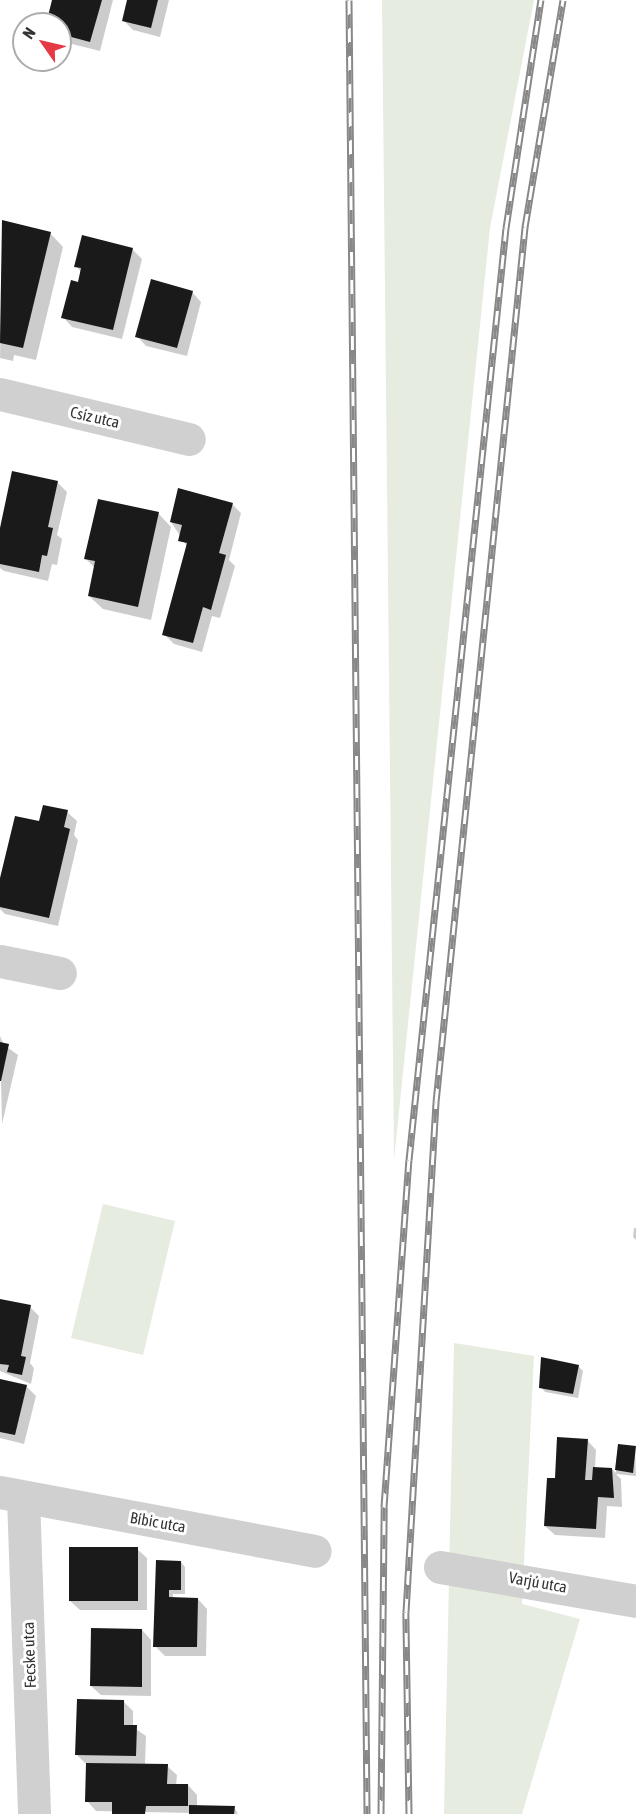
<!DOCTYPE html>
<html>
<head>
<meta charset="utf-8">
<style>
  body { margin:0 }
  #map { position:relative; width:636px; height:1814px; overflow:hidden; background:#fff; font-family:"Asap Condensed",sans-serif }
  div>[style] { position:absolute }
  .green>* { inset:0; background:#e6ecdf }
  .shadow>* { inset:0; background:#0003 }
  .building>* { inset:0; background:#1a1a1a }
  .minor>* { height:33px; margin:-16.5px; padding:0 16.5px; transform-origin:16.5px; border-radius:16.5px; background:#d0d0d0 }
  .rail>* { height:7px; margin-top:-3.5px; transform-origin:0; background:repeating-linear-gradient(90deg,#fff 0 14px,#888 0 28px); box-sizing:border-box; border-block:2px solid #888 }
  span { translate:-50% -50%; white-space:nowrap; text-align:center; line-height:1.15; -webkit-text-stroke:6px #fff; paint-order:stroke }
  .street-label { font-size:16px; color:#333 }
  .north { position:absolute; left:12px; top:12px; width:60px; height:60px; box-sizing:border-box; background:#fff; border:2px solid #adadad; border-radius:50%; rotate:304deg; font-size:16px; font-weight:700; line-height:24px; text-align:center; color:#333 }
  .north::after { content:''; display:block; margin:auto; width:21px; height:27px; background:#e63946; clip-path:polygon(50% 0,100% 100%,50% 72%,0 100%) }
</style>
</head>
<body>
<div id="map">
  <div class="green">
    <div style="clip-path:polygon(382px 0,534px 0,490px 228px,394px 1160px)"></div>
    <div style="clip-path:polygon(103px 1204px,175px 1221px,143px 1355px,71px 1338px)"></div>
    <div style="clip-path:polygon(454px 1343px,534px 1356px,522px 1604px,580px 1619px,522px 1814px,444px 1814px)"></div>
  </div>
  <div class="shadow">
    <div style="clip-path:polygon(54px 0,113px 0,100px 51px,60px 41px,60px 24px,48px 24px)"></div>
    <div style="clip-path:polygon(128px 0,169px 0,160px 37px,133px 30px,123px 20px)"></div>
    <div style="clip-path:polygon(3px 222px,50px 233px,63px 247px,36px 360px,14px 355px,13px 361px,0 358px)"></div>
    <div style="clip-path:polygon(132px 249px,142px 259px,122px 339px,72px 327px,63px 317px,79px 284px,81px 272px,76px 266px)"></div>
    <div style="clip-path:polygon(192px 292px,201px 302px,187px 356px,146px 346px,137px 336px)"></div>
    <div style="clip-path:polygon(57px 482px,67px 492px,57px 535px,62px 539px,57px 565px,52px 564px,48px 581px,4px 571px,0 568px,0 535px)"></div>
    <div style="clip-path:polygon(232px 504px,241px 513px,229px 560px,235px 566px,220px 618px,212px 616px,202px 652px,174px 644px,164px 634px,188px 548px,171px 522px)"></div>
    <div style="clip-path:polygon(158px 513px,171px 527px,151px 620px,103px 609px,89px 596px,95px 568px,86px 559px)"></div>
    <div style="clip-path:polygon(67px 812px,77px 821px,74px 835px,78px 840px,58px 926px,5px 914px,0 909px,0 884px,40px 823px)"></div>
    <div style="clip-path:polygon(0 1036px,4px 1045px,18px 1055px,2px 1124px)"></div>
    <div style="clip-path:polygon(634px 1228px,636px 1228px,636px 1240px,633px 1237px)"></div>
    <div style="clip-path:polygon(0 1305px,30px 1307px,39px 1316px,30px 1363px,34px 1368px,31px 1384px,0 1371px)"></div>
    <div style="clip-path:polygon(578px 1366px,583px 1371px,578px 1398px,545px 1392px,541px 1387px)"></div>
    <div style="clip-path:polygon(0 1380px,26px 1386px,36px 1396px,24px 1444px,0 1438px)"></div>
    <div style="clip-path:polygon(587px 1440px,596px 1450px,595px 1468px,612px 1469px,616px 1473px,619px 1446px,635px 1448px,636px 1476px,616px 1474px,621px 1479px,622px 1507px,607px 1506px,605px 1538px,555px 1535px,545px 1526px,556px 1480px)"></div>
    <div style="clip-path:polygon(137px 1549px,147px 1558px,147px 1610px,80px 1610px,70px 1601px)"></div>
    <div style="clip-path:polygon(157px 1562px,181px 1562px,185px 1567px,185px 1594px,173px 1594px,173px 1599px,198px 1599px,207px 1609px,206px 1656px,165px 1656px,155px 1646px)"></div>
    <div style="clip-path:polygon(142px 1630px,151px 1640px,151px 1696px,101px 1695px,91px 1686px)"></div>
    <div style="clip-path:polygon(124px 1702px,133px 1711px,133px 1727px,146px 1736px,145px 1765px,167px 1766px,177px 1775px,176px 1785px,188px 1785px,197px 1795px,197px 1807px,234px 1807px,238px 1814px,96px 1811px,87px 1801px,86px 1764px,77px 1755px)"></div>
  </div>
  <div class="building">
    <div style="clip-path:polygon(52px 0,102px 0,90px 42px,60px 34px,60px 24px,46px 24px)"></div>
    <div style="clip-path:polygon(127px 0,158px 0,151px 28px,122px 21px)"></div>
    <div style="clip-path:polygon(2px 220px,51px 232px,23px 348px,0 343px)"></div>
    <div style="clip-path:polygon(82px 235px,133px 248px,113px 330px,61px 318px,71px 280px,78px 282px,81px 268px,74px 267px)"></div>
    <div style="clip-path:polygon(151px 279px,193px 291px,177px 348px,135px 337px)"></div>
    <div style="clip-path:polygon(12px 471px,58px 481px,48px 527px,53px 528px,47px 556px,42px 555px,39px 572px,0 564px,0 528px)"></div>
    <div style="clip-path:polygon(178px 488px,233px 503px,219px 553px,226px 555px,211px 610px,203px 607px,193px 643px,162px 635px,187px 543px,178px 541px,182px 525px,170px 522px)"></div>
    <div style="clip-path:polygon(98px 499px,159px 512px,138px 607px,88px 596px,95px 561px,84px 559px)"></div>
    <div style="clip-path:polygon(43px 805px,68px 810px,64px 827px,70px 829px,49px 918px,0 907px,0 878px,15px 816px,39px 821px)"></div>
    <div style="clip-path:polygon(0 1042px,9px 1044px,1px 1081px,0 1081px)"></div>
    <div style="clip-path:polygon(0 1299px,31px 1305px,21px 1356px,26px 1357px,22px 1375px,7px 1372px,9px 1365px,0 1364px)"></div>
    <div style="clip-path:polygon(541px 1357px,579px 1365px,573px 1394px,539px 1388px)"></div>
    <div style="clip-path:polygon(0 1379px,27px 1385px,15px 1435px,0 1432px)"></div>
    <div style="clip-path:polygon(557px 1437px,588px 1439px,585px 1480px,592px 1480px,593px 1467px,612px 1468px,614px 1498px,598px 1497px,596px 1529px,544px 1526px,547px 1478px,555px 1478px)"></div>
    <div style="clip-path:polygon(618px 1444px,636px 1446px,633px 1473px,615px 1470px)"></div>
    <div style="clip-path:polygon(69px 1547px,138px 1547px,138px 1601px,69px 1601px)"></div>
    <div style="clip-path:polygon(156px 1560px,181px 1561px,181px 1590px,169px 1590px,169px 1597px,198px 1598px,197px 1647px,153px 1647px)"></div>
    <div style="clip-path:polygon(91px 1628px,142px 1629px,142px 1687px,90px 1686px)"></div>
    <div style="clip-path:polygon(77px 1699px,124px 1700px,124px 1725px,137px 1725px,136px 1756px,75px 1755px)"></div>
    <div style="clip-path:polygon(86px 1763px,168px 1764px,167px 1784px,188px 1784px,188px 1806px,146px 1806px,145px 1814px,112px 1814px,112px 1802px,85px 1802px)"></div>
    <div style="clip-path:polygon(189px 1805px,235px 1806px,234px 1814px,189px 1814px)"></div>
  </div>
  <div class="minor">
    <div style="left:0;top:394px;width:194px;rotate:13.4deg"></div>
    <div style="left:0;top:961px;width:61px;rotate:11.3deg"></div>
    <div style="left:0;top:1492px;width:320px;rotate:10.6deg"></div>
    <div style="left:23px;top:1497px;width:317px;rotate:88deg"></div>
    <div style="left:440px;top:1567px;width:199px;rotate:9.8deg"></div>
  </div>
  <div class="rail">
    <div style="left:349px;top:0;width:1814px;rotate:89.43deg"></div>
    <div style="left:381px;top:1814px;width:307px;rotate:-89.4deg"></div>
    <div style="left:384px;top:1507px;width:348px;rotate:-85.9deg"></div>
    <div style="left:409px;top:1160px;width:937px;rotate:-84.06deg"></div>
    <div style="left:506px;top:228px;width:231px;rotate:-81.3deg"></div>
    <div style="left:409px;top:1814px;width:202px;rotate:-90.9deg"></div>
    <div style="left:406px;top:1612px;width:511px;rotate:-86.63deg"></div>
    <div style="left:436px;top:1102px;width:880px;rotate:-84.19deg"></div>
    <div style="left:525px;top:227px;width:230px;rotate:-80.5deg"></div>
  </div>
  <div class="street-label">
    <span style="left:95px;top:417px;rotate:13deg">Csíz utca</span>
    <span style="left:158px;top:1522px;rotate:10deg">Bíbic utca</span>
    <span style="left:538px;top:1582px;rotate:10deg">Varjú utca</span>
    <span style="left:29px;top:1655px;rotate:-92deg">Fecske utca</span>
  </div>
  <div class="north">N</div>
</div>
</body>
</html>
